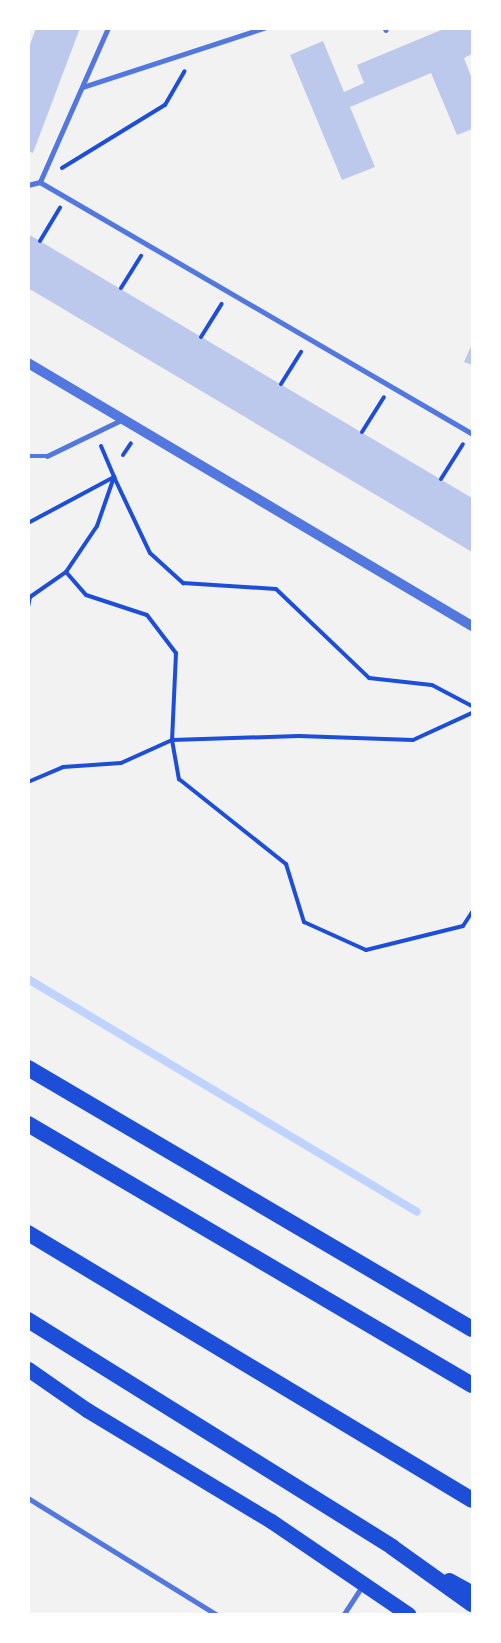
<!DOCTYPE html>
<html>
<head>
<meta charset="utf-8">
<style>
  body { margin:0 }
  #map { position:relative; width:501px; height:1643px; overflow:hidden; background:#f2f2f2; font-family:"IBM Plex Serif",serif }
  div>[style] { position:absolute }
  .stream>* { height:8px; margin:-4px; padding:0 4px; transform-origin:4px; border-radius:4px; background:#bfd3fe }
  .building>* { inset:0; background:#bdc9ec }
  .path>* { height:4px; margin:-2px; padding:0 2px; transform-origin:2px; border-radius:2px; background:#1d4ed8 }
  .service>* { height:4.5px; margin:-2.25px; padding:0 2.25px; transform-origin:2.25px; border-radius:2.25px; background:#5277de }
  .tertiary>* { height:10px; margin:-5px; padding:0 5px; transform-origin:5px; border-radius:5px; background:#5277de }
  .primary>* { height:15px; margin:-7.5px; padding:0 7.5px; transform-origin:7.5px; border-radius:7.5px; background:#1d4ed8 }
  .trunk>* { height:16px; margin:-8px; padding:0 8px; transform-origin:8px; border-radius:8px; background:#1d4ed8 }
  span { translate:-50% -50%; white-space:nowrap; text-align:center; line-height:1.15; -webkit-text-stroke:4.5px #fff; paint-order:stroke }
  .frame { position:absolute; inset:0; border:30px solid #fff; pointer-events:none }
</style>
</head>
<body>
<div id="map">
  <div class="stream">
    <div style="left:28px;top:979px;width:453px;rotate:30.9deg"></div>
  </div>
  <div class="building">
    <div style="clip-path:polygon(36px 28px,80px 28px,33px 153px,28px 151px,28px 50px)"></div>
    <div style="clip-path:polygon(446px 28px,472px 28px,472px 54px,464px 58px,472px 79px,472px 129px,457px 135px,431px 73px,350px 107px,375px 167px,342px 180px,290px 55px,323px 41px,344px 92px,364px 83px,357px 65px)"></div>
    <div style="clip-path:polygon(28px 234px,472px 498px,472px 552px,28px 288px)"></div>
    <div style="clip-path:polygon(472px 344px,472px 365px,464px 362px)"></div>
  </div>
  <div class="path">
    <div style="left:62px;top:168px;width:121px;rotate:-31.5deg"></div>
    <div style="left:165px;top:105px;width:39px;rotate:-60deg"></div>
    <div style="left:40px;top:241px;width:39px;rotate:-59deg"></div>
    <div style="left:121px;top:288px;width:38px;rotate:-58deg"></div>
    <div style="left:201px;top:337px;width:39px;rotate:-58deg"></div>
    <div style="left:281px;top:384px;width:38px;rotate:-58deg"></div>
    <div style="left:362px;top:432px;width:41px;rotate:-57.8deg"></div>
    <div style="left:101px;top:446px;width:34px;rotate:67deg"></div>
    <div style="left:114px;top:477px;width:52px;rotate:109.1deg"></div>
    <div style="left:97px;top:526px;width:55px;rotate:124deg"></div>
    <div style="left:66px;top:572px;width:30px;rotate:49deg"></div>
    <div style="left:86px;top:595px;width:64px;rotate:18.2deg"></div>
    <div style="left:147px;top:615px;width:48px;rotate:52.7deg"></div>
    <div style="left:176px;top:653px;width:87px;rotate:92.6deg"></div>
    <div style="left:172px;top:740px;width:127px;rotate:-1.8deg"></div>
    <div style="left:299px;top:736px;width:114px;rotate:2deg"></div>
    <div style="left:413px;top:740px;width:65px;rotate:-24.6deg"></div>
    <div style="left:123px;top:455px;width:14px;rotate:-56deg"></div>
    <div style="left:441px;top:479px;width:41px;rotate:-57.8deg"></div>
    <div style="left:28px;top:523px;width:98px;rotate:-28.1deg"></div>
    <div style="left:114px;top:477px;width:84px;rotate:64.7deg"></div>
    <div style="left:150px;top:553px;width:45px;rotate:42.3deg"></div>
    <div style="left:183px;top:583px;width:93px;rotate:3.7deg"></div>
    <div style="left:276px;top:589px;width:129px;rotate:43.7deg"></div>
    <div style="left:369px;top:678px;width:63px;rotate:6.3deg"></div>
    <div style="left:432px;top:685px;width:45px;rotate:27.7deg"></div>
    <div style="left:28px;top:607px;width:10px;rotate:-79deg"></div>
    <div style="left:30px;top:597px;width:44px;rotate:-34.8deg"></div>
    <div style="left:28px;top:782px;width:38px;rotate:-23deg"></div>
    <div style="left:63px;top:767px;width:58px;rotate:-3.9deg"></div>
    <div style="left:121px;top:763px;width:56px;rotate:-24.3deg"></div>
    <div style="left:172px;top:740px;width:40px;rotate:80deg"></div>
    <div style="left:179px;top:779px;width:137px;rotate:38.5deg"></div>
    <div style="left:286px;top:864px;width:61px;rotate:72.8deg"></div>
    <div style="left:304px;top:922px;width:68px;rotate:24.3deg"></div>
    <div style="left:366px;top:950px;width:100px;rotate:-13.9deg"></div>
    <div style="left:463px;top:926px;width:17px;rotate:-57deg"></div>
  </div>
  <div class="service">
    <div style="left:385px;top:28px;width:2px;rotate:63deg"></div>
    <div style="left:83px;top:87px;width:190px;rotate:-18.1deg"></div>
    <div style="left:40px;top:182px;width:168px;rotate:-66.2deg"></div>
    <div style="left:28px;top:185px;width:12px;rotate:-14deg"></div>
    <div style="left:40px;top:182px;width:500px;rotate:30.2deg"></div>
    <div style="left:28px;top:456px;width:19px"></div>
    <div style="left:47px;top:456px;width:82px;rotate:-25.9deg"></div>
    <div style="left:28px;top:1498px;width:221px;rotate:31.7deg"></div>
    <div style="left:344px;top:1614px;width:33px;rotate:-57deg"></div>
  </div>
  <div class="tertiary">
    <div style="left:28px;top:363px;width:516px;rotate:30.64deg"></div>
  </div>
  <div class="primary">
    <div style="left:28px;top:1369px;width:72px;rotate:34.8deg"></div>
    <div style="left:87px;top:1410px;width:215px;rotate:31.1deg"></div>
    <div style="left:271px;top:1521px;width:166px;rotate:34.2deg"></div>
    <div style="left:449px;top:1580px;width:26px;rotate:29deg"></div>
  </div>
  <div class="trunk">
    <div style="left:28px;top:1068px;width:515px;rotate:30.45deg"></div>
    <div style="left:28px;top:1124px;width:515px;rotate:30.45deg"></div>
    <div style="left:28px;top:1233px;width:518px;rotate:31.02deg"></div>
    <div style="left:28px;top:1320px;width:429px;rotate:31.9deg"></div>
    <div style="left:392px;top:1547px;width:98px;rotate:35.5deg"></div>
  </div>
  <div class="frame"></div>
</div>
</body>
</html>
